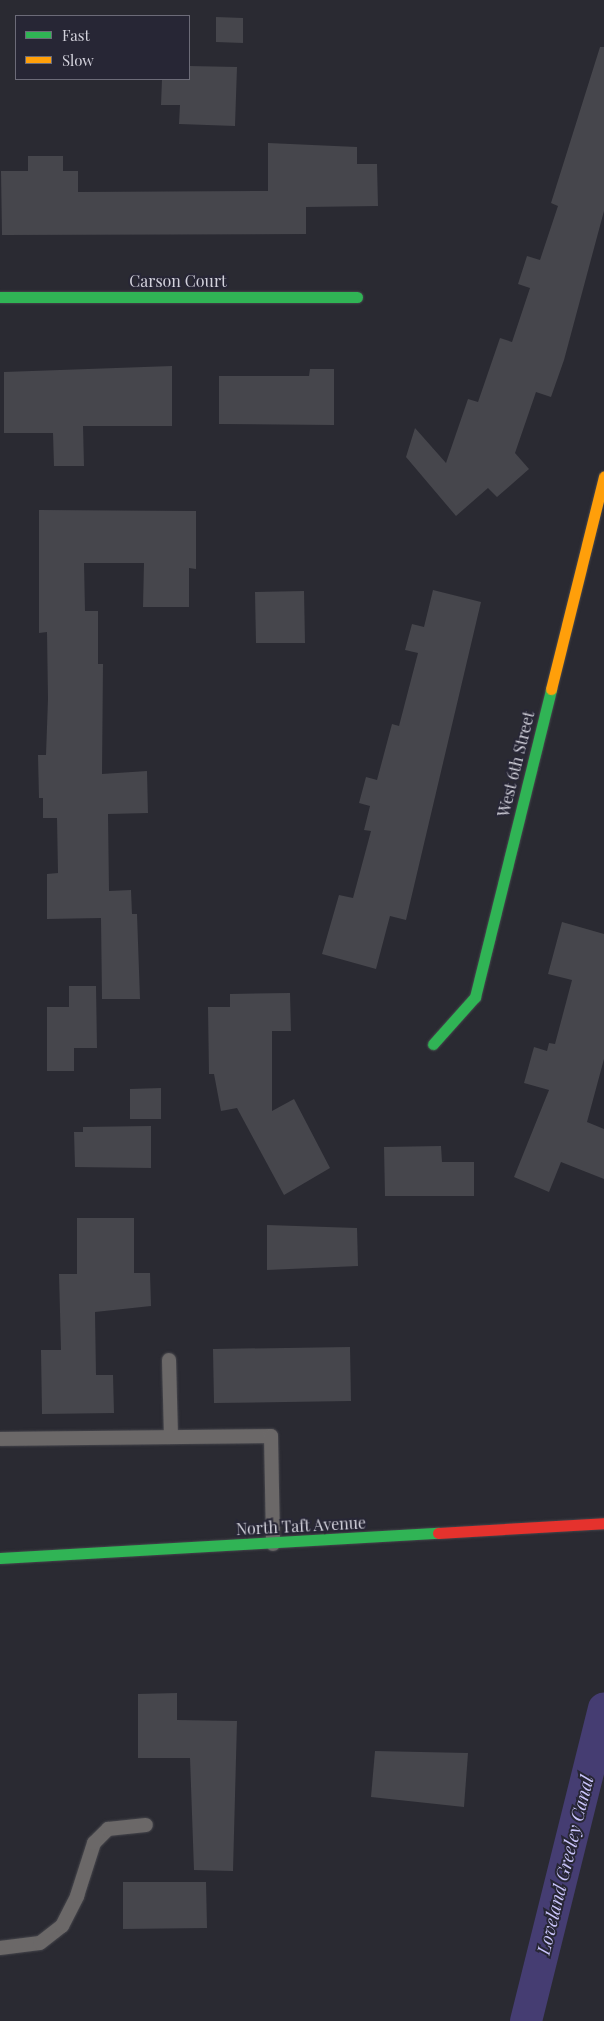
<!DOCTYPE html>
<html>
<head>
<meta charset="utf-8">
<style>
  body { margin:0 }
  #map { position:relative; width:604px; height:2021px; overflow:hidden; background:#2a2a32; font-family:"Playfair Display",serif }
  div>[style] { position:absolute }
  .canal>* { height:32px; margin:-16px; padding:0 16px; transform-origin:16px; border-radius:16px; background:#453d72 }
  .building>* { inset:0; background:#46464c }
  .roads { filter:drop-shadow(0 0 1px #46464c) drop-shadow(0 0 1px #46464c) }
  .lane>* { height:14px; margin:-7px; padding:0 7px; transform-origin:7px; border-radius:7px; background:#6b6868 }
  .fast>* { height:11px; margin:-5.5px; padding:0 5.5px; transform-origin:5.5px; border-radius:5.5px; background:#30b455 }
  .slow>* { height:11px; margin:-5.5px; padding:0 5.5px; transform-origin:5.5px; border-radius:5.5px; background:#ff9f0a }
  .jam>* { height:11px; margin:-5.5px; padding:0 5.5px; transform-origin:5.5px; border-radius:5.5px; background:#e5322d }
  span { translate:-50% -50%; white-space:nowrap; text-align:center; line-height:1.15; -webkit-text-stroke:4px #272635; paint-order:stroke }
  .street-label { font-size:16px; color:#d3d2dc }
  .water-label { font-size:18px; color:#cac5fb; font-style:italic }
  .legend { position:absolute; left:15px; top:15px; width:175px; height:65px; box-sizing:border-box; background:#272635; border:1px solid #6c6b78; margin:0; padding:6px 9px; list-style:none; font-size:15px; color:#d3d2dc }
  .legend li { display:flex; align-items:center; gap:10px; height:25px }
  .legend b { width:25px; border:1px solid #6c6b78 }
</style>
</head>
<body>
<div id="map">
  <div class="canal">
    <div style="left:526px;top:2021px;width:322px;rotate:-76deg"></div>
  </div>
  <div class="building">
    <div style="clip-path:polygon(216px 17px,243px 18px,243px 43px,216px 42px)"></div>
    <div style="clip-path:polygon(600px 47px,604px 47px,604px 211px,564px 360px,551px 397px,536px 392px,515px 453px,529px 469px,497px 497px,488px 488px,456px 516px,406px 457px,415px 428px,446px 463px,468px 399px,478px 402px,500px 338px,512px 342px,530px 288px,518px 284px,527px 256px,540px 260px,558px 206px,551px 203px)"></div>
    <div style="clip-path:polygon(189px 66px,237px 67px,235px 126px,179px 124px,180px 105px,161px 105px,162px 79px,189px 79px)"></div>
    <div style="clip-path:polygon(268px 143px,357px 147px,357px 164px,377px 164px,378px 206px,306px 207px,306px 234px,2px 235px,1px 171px,28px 171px,28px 156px,63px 156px,63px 171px,78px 171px,78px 192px,268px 191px)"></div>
    <div style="clip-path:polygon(172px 366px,172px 426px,83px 426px,84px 466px,54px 466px,53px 433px,4px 433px,4px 372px)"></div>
    <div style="clip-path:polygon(310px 369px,334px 369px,334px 425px,219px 424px,219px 376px,309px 376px)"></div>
    <div style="clip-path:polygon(39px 510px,196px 511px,196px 569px,189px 568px,189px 607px,143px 607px,144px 563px,84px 563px,85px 611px,98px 611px,98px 664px,103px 664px,102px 774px,147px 771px,148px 813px,108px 814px,109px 891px,131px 890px,132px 914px,137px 914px,140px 999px,102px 999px,101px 918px,47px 919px,47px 874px,58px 873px,57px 818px,43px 818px,43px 798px,39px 798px,38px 755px,46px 755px,48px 699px,47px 632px,39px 633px)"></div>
    <div style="clip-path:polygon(433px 590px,481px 602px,406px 920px,390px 916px,376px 969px,322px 954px,339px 895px,353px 898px,371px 831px,364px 830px,370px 806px,359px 803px,366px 777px,377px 780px,392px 724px,399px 726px,418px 653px,405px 650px,412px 624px,424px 627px)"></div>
    <div style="clip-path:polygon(304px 591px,305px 643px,256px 643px,255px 592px)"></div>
    <div style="clip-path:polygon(562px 922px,604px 934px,604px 1059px,587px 1122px,604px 1129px,604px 1179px,561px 1162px,549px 1192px,514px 1177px,549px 1090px,524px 1083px,534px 1047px,547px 1051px,549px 1043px,555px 1044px,572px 980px,548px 974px)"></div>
    <div style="clip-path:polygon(69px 986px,96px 986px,97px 1048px,74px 1048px,74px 1071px,47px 1071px,47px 1007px,69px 1007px)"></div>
    <div style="clip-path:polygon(290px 993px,291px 1031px,272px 1031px,272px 1111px,294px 1099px,330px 1168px,284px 1195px,237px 1108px,221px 1111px,214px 1074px,209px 1074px,208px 1007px,230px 1007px,230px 994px)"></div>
    <div style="clip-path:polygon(161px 1088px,161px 1119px,130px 1119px,130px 1089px)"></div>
    <div style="clip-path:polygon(151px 1126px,151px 1168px,75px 1167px,74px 1132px,83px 1132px,83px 1127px)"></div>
    <div style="clip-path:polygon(441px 1146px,442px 1162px,474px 1162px,474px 1196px,385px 1196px,384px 1147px)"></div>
    <div style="clip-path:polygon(77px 1218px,134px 1218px,134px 1273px,150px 1273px,151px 1306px,95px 1312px,96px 1375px,113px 1375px,114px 1413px,42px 1414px,41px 1350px,61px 1350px,59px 1274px,77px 1274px)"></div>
    <div style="clip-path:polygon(267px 1225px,357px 1228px,358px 1266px,267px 1270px)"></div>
    <div style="clip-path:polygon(350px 1347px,351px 1401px,214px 1403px,213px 1349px)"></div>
    <div style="clip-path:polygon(177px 1693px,177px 1720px,237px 1721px,233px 1871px,194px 1870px,190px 1758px,138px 1758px,138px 1694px)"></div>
    <div style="clip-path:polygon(375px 1751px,468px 1753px,464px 1807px,371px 1797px)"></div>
    <div style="clip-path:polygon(123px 1882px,206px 1882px,207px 1928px,123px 1929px)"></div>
  </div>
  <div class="roads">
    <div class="lane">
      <div style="left:169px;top:1360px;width:77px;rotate:88.5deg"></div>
      <div style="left:0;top:1439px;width:271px;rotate:-0.6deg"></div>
      <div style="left:271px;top:1436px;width:108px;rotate:88.9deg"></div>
      <div style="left:0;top:1948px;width:40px;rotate:-7.1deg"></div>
      <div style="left:40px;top:1943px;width:28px;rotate:-38deg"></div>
      <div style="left:62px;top:1926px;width:34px;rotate:-63deg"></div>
      <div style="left:77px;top:1896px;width:56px;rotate:-72.2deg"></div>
      <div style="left:94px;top:1843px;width:20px;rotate:-45deg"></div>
      <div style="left:108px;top:1829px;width:38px;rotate:-6deg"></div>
    </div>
    <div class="fast">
      <div style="left:0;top:297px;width:357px"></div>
      <div style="left:433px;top:1044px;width:63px;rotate:-48.2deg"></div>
      <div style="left:475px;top:997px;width:317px;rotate:-76.1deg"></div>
      <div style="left:0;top:1558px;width:439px;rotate:-3.3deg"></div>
    </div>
    <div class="slow">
      <div style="left:551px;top:689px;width:219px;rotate:-76deg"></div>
    </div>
    <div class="jam">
      <div style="left:438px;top:1533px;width:166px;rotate:-3.4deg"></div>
    </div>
  </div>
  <div class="street-label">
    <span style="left:178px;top:281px">Carson Court</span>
    <span style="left:516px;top:764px;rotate:-76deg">West 6th Street</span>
    <span style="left:301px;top:1526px;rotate:-3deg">North Taft Avenue</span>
  </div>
  <div class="water-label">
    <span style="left:565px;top:1865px;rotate:-76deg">Loveland Greeley Canal</span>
  </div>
  <ul class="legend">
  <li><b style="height:6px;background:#30b455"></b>Fast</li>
  <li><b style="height:6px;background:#ff9f0a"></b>Slow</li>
  </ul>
</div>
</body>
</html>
